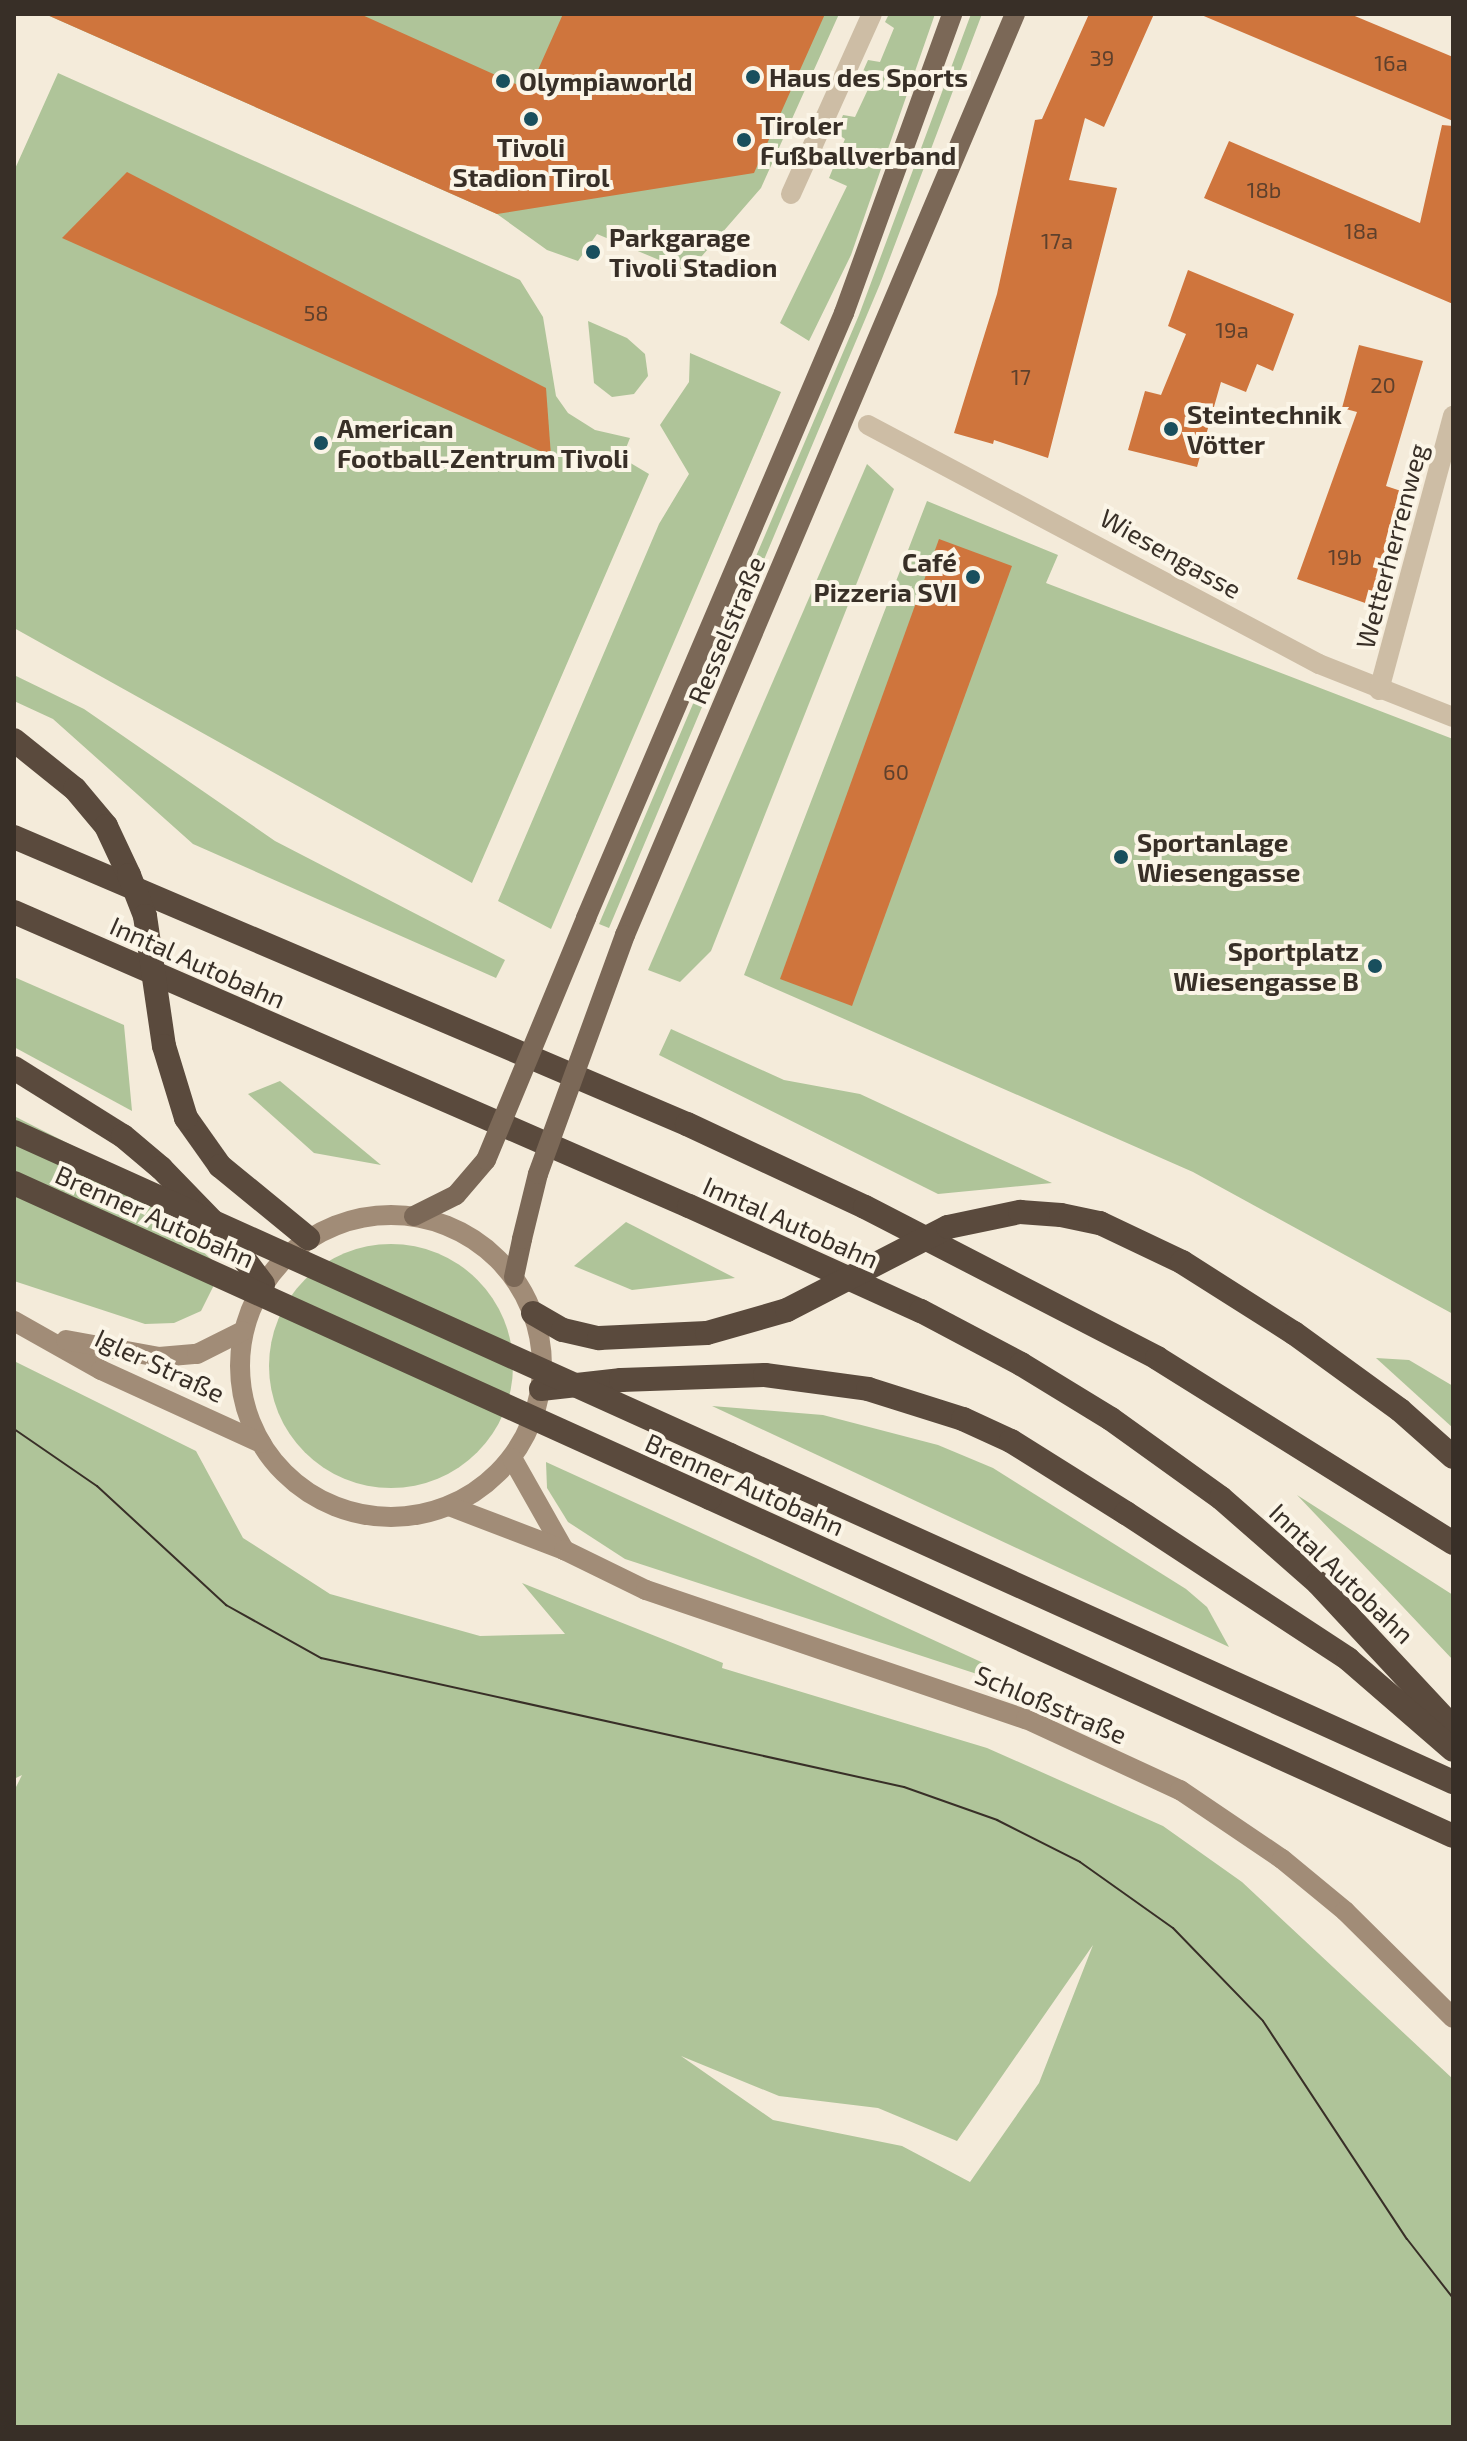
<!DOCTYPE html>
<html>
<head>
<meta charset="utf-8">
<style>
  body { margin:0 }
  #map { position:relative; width:1467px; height:2441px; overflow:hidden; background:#f4ebda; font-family:"Exo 2",sans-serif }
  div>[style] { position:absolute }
  .green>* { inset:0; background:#afc499 }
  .round { border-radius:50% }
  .building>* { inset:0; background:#cf753d }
  .minor>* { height:20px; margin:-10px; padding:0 10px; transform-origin:10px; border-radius:10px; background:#cdbda5 }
  .secondary>* { height:20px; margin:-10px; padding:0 10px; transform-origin:10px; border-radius:10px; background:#a18c77 }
  .secondary>.ring { margin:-10px; padding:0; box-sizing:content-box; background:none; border:20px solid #a18c77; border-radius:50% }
  .primary>* { height:20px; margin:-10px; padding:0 10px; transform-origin:10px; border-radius:10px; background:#7b6857 }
  .motorway>* { height:24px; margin:-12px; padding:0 12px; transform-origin:12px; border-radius:12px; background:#5a4a3d }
  .tram>* { height:2px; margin:-1px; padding:0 1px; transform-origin:1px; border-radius:1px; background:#382f27 }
  .primary-bridge>* { height:20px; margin:-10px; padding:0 10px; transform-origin:10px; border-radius:10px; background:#7b6857 }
  .motorway-bridge>* { height:24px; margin:-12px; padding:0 12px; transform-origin:12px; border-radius:12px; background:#5a4a3d }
  .dots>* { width:22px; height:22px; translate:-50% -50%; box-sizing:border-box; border:4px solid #fbf5e7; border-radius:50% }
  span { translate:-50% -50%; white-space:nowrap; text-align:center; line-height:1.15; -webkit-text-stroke:8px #fbf5e7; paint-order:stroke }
  .number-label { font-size:22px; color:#5e402c }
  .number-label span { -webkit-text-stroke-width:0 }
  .poi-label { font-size:26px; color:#382f27; font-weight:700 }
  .left { translate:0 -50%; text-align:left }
  .right { translate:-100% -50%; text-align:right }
  .street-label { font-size:26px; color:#382f27 }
  .frame { position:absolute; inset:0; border:16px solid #382f27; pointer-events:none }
</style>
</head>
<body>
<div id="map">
  <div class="green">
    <div style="clip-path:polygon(45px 14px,839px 14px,761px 188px,688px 272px,597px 234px,578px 261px,547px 250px,497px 214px)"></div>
    <div style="clip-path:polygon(889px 14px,935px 14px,851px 255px,809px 341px,780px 323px,847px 186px,829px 178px,845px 139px,836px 133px,843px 115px,855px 117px,870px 85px,860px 78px,868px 60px,880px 62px,894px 28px,885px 22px)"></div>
    <div style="clip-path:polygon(971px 14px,982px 14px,880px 284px,609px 928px,599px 924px,859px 315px)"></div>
    <div style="clip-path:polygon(58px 73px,520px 280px,543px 317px,556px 396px,568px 413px,595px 430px,630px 438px,622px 458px,649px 474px,472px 883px,14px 628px,14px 171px)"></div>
    <div style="clip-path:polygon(588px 321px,627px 338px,645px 354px,648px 376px,634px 394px,612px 397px,594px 383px)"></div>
    <div style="clip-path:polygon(690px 353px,781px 392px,551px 929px,498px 901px,659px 524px,689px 474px,660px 425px,689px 382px)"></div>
    <div style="clip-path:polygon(867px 464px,894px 489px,711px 951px,680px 982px,648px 970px)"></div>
    <div style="clip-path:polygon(927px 501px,1058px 555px,1046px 583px,1453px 739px,1453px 1314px,1193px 1172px,744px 975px)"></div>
    <div style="clip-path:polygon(14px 675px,84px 709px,275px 841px,505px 960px,496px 978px,193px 844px,53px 719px,14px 701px)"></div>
    <div style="clip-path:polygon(14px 977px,124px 1025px,132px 1111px,14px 1047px)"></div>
    <div style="clip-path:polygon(671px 1029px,784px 1080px,860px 1094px,1052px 1183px,938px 1194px,659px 1055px)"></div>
    <div style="clip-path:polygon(280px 1081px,381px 1165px,314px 1153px,248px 1094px)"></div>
    <div style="clip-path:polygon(14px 1116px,103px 1161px,222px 1269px,201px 1311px,174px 1323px,145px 1324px,14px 1281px)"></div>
    <div style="clip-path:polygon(626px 1222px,735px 1278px,632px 1290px,574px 1266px)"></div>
    <div class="round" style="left:269px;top:1244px;width:244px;height:244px"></div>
    <div style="clip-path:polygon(1376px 1358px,1409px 1360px,1453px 1386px,1453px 1428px)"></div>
    <div style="clip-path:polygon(evenodd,14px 1361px,196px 1451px,243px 1538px,330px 1594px,480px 1636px,565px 1634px,522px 1583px,723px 1663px,722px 1668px,987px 1748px,1163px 1826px,1242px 1882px,1453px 2079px,1453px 2427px,14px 2427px,14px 1791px,22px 1775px,14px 1779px,14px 1361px,1093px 1945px,1039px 2083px,970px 2182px,902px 2146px,773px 2120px,681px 2056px,779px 2096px,878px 2108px,957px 2141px,1093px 1945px)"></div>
    <div style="clip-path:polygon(712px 1406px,823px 1415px,938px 1445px,993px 1468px,1186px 1589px,1207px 1607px,1229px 1647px)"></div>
    <div style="clip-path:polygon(546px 1462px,695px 1530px,992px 1667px,977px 1674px,625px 1559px,568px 1522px,547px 1488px)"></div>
    <div style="clip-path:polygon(1297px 1495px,1453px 1595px,1453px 1660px,1338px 1538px)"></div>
  </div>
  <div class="building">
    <div style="clip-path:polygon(45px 14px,360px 14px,529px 90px,563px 14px,825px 14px,754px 173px,497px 214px)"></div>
    <div style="clip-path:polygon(1089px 14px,1154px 14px,1104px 127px,1085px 118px,1069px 180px,1117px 188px,1048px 458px,994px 440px,993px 444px,954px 433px,997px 294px,1035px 120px,1042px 119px)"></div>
    <div style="clip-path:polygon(1199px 14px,1350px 14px,1453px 57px,1453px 121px)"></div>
    <div style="clip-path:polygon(1442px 125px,1453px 126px,1453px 304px,1204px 198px,1229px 141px,1420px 223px)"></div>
    <div style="clip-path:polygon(127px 172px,546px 388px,551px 456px,62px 238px)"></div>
    <div style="clip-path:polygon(1188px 270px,1294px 314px,1273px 371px,1257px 364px,1246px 392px,1221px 382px,1197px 467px,1128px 450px,1145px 391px,1161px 395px,1186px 334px,1168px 326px)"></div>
    <div style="clip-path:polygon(1359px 345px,1423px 361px,1386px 486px,1407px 493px,1368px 604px,1297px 579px,1357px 412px,1342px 408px)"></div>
    <div style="clip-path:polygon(939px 539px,1012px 566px,852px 1006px,780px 979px)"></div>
  </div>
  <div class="minor">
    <div style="left:791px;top:194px;width:197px;rotate:-65.8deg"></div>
    <div style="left:868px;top:425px;width:510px;rotate:27.92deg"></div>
    <div style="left:1319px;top:664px;width:144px;rotate:21.6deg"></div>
    <div style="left:1379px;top:690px;width:284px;rotate:-74.9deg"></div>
  </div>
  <div class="secondary">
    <div class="ring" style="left:240px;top:1215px;width:282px;height:282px"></div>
    <div style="left:14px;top:1321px;width:100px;rotate:29.4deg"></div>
    <div style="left:101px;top:1370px;width:176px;rotate:24.5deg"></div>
    <div style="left:66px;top:1340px;width:95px;rotate:10.4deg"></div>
    <div style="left:159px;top:1357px;width:38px;rotate:-5deg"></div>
    <div style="left:197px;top:1354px;width:51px;rotate:-26.6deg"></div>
    <div style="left:512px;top:1458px;width:106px;rotate:60.5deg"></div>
    <div style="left:449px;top:1506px;width:123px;rotate:20.9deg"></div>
    <div style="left:564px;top:1550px;width:91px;rotate:26deg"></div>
    <div style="left:646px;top:1590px;width:401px;rotate:18.8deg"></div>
    <div style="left:1026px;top:1719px;width:170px;rotate:24.8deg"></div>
    <div style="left:1180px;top:1790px;width:123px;rotate:34.1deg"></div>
    <div style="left:1282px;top:1859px;width:82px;rotate:39.5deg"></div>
    <div style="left:1345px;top:1911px;width:152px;rotate:44.7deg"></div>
  </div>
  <div class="primary">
    <div style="left:586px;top:918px;width:658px;rotate:-66.9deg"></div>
    <div style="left:844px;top:313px;width:318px;rotate:-70.1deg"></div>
    <div style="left:625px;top:935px;width:1000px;rotate:-67.05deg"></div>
    <div style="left:414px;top:1216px;width:47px;rotate:-26.6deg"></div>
    <div style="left:514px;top:1277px;width:39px;rotate:-78deg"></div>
  </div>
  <div class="motorway">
    <div style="left:14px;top:837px;width:732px;rotate:23.1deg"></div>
    <div style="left:687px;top:1124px;width:196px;rotate:25deg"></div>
    <div style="left:865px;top:1207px;width:329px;rotate:27.3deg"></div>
    <div style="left:1157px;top:1358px;width:349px;rotate:32deg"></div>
    <div style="left:14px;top:912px;width:736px;rotate:23.54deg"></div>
    <div style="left:689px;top:1206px;width:255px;rotate:24.4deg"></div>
    <div style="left:921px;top:1311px;width:113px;rotate:27.9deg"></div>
    <div style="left:1021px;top:1364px;width:105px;rotate:31.4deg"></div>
    <div style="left:1111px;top:1419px;width:135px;rotate:35.7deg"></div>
    <div style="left:1221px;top:1498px;width:129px;rotate:41.2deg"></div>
    <div style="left:1318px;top:1583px;width:198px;rotate:47deg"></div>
    <div style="left:14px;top:1068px;width:128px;rotate:32deg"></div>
    <div style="left:123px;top:1136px;width:50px;rotate:40.1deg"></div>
    <div style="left:161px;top:1168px;width:92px;rotate:45.9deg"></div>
    <div style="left:225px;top:1234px;width:63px;rotate:52.8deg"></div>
    <div style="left:186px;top:1118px;width:59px;rotate:54.7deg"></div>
    <div style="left:220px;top:1166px;width:114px;rotate:39.3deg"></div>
    <div style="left:533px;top:1313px;width:34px;rotate:30deg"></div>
    <div style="left:563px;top:1330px;width:37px;rotate:13deg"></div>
    <div style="left:599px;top:1338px;width:108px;rotate:-2.7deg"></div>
    <div style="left:541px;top:1389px;width:81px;rotate:-6.4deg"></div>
    <div style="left:621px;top:1380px;width:144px;rotate:-2deg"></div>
    <div style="left:765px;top:1375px;width:104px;rotate:7.7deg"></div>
    <div style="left:868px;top:1389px;width:100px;rotate:17.5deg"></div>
    <div style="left:963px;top:1419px;width:53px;rotate:24.6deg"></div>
    <div style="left:1011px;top:1441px;width:136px;rotate:32.1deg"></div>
    <div style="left:1126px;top:1513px;width:266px;rotate:33.3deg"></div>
    <div style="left:1348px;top:1659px;width:139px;rotate:40.9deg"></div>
    <div style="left:1400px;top:1410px;width:71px;rotate:41.6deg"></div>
    <div style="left:730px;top:1455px;width:794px;rotate:24.34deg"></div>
    <div style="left:710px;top:1498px;width:816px;rotate:24.46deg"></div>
  </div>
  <div class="tram">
    <div style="left:14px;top:1429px;width:101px;rotate:34.5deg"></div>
    <div style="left:97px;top:1486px;width:176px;rotate:42.7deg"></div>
    <div style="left:226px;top:1605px;width:109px;rotate:29.2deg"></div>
    <div style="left:321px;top:1658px;width:597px;rotate:12.48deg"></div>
    <div style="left:904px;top:1787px;width:99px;rotate:19.5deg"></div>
    <div style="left:997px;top:1820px;width:93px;rotate:26.8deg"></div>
    <div style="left:1080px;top:1862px;width:114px;rotate:35.4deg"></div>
    <div style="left:1173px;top:1928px;width:129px;rotate:45.9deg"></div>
    <div style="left:1263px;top:2021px;width:261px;rotate:56.6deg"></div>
    <div style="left:1407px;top:2239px;width:75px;rotate:52.1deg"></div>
  </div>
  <div class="primary-bridge">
    <div style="left:456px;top:1195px;width:46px;rotate:-49.4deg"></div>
    <div style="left:486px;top:1160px;width:262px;rotate:-67.5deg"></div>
    <div style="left:522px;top:1239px;width:67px;rotate:-76.2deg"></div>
    <div style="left:538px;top:1174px;width:254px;rotate:-70deg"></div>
  </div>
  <div class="motorway-bridge">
    <div style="left:14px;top:740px;width:78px;rotate:38.8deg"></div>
    <div style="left:75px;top:789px;width:48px;rotate:50deg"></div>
    <div style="left:106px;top:826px;width:54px;rotate:64.9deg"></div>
    <div style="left:129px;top:875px;width:44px;rotate:68.7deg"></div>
    <div style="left:145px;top:916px;width:131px;rotate:81.7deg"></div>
    <div style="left:164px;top:1046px;width:75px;rotate:73deg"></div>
    <div style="left:14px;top:1132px;width:785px;rotate:24.28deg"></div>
    <div style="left:14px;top:1183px;width:764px;rotate:24.35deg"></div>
    <div style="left:707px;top:1333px;width:83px;rotate:-16deg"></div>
    <div style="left:787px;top:1310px;width:181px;rotate:-27.3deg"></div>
    <div style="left:948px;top:1227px;width:74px;rotate:-11.8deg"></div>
    <div style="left:1020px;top:1212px;width:41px;rotate:4.2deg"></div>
    <div style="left:1061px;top:1215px;width:40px;rotate:12deg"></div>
    <div style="left:1100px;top:1223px;width:91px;rotate:25.4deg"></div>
    <div style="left:1182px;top:1262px;width:133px;rotate:32.4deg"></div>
    <div style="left:1294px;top:1333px;width:131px;rotate:36deg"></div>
  </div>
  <div class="dots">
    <div style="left:753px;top:77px;background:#194f5d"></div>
    <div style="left:503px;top:81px;background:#194f5d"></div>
    <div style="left:531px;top:119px;background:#194f5d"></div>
    <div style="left:744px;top:140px;background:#194f5d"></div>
    <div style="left:593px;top:252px;background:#194f5d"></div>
    <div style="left:1171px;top:429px;background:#194f5d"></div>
    <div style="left:321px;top:443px;background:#194f5d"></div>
    <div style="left:973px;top:577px;background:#194f5d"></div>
    <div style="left:1121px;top:857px;background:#194f5d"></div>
    <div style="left:1375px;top:966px;background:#194f5d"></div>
  </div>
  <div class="number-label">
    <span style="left:1102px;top:58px">39</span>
    <span style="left:1391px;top:63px">16a</span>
    <span style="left:1264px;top:190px">18b</span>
    <span style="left:1361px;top:231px">18a</span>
    <span style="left:1057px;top:241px">17a</span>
    <span style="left:316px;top:313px">58</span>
    <span style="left:1232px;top:330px">19a</span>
    <span style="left:1021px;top:377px">17</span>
    <span style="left:1383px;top:385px">20</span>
    <span style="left:1345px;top:557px">19b</span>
    <span style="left:896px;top:772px">60</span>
  </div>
  <div class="poi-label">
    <span class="left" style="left:769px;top:77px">Haus des Sports</span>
    <span class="left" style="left:519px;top:81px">Olympiaworld</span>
    <span class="left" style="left:760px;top:140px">Tiroler<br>Fußballverband</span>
    <span style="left:531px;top:162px">Tivoli<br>Stadion Tirol</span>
    <span class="left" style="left:609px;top:252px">Parkgarage<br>Tivoli Stadion</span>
    <span class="left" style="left:1187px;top:429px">Steintechnik<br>Vötter</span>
    <span class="left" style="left:337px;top:443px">American<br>Football-Zentrum Tivoli</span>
    <span class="right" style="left:957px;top:577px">Café<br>Pizzeria SVI</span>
    <span class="left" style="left:1137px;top:857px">Sportanlage<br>Wiesengasse</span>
    <span class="right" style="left:1359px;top:966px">Sportplatz<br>Wiesengasse B</span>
  </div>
  <div class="street-label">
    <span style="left:1391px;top:546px;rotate:-75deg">Wetterherrenweg</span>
    <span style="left:1171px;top:553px;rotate:29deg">Wiesengasse</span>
    <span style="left:726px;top:630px;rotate:-67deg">Resselstraße</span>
    <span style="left:198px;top:962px;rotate:24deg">Inntal Autobahn</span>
    <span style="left:155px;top:1216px;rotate:24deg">Brenner Autobahn</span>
    <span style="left:791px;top:1222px;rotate:24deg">Inntal Autobahn</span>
    <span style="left:160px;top:1365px;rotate:25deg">Igler Straße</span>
    <span style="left:745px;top:1484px;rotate:24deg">Brenner Autobahn</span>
    <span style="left:1342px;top:1573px;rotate:44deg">Inntal Autobahn</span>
    <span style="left:1051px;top:1704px;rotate:23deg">Schloßstraße</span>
  </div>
  <div class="frame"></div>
</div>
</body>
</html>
